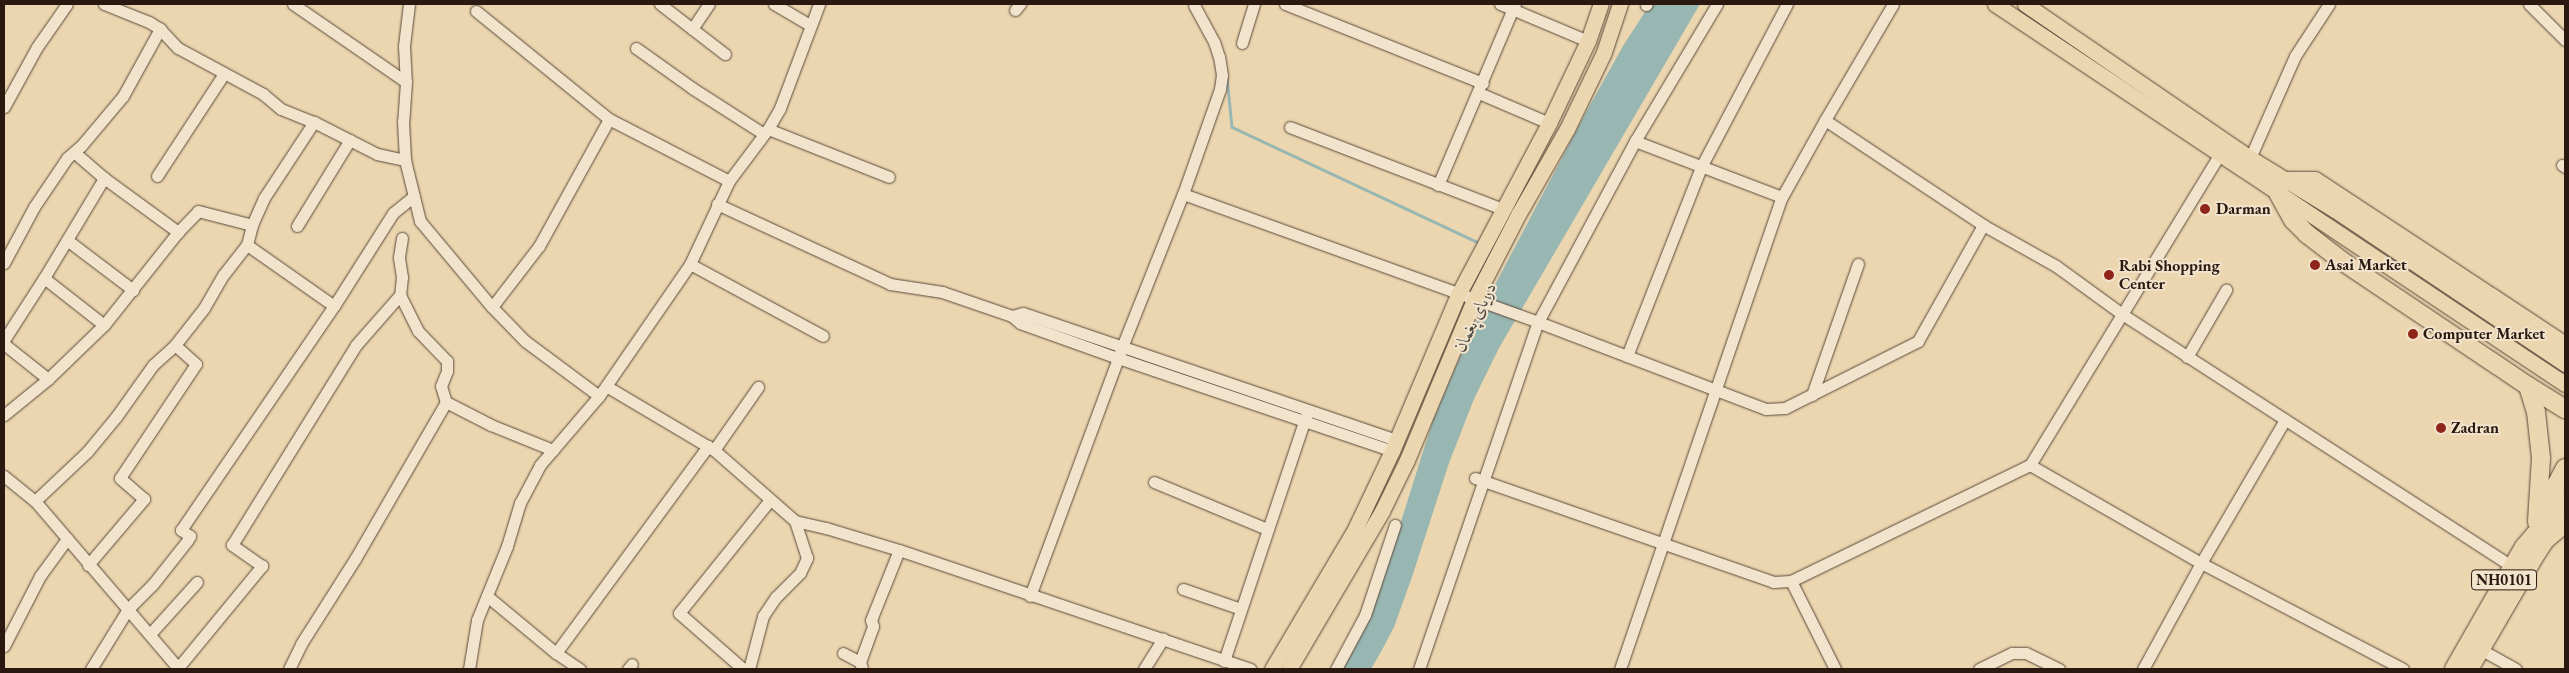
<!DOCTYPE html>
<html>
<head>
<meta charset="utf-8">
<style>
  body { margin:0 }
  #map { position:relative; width:2569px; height:673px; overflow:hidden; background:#ebd6b0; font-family:"EB Garamond",Amiri,serif }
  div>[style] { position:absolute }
  .water>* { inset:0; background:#99b7b2 }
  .stream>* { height:2.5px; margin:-1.25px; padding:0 1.25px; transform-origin:1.25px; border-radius:1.25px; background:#99b7b2 }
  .roads { filter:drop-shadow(0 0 1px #5a4839) drop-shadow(0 0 1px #5a4839) }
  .minor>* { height:11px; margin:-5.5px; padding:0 5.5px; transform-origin:5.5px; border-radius:5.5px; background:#f2e4cc }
  .major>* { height:15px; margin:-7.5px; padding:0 7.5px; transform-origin:7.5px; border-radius:7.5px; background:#ebd6b0 }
  .highway>* { height:18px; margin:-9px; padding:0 9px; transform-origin:9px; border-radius:9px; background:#ebd6b0 }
  .dots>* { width:14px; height:14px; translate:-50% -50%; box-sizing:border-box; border:2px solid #f2e4cc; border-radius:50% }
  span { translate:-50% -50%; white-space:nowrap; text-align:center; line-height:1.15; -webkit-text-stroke:4px #f2e4cc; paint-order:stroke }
  .shield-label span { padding:1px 4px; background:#f2e4cc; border:1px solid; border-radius:4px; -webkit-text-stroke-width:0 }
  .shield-label { font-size:15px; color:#2a1811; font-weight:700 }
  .poi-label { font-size:16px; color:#2a1811; font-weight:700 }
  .left { translate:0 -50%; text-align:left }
  .water-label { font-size:18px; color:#4b4841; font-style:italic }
  .frame { position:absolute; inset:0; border:5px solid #2a1811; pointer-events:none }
</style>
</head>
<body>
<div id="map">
  <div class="water">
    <div style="clip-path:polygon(1650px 4px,1700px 4px,1499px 348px,1474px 399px,1449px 463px,1412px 577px,1394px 627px,1382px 650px,1371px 669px,1339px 669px,1375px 604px,1433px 420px,1459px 359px,1488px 298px,1585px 114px,1623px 46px)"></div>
  </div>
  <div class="stream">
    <div style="left:1227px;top:77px;width:50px;rotate:84.3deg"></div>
    <div style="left:1232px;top:127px;width:272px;rotate:25.1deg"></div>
  </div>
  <div class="roads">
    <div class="minor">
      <div style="left:104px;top:4px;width:48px;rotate:21.8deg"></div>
      <div style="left:149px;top:22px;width:13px;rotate:32deg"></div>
      <div style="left:160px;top:29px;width:26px;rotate:47deg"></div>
      <div style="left:178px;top:48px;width:97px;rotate:28.4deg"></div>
      <div style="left:263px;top:94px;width:23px;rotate:40deg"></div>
      <div style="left:281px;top:109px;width:35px;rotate:22deg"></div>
      <div style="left:314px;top:122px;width:71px;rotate:26.9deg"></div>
      <div style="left:377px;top:154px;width:29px;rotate:12deg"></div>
      <div style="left:293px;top:4px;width:137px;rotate:34.6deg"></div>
      <div style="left:409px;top:4px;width:42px;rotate:96.8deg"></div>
      <div style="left:404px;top:46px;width:36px;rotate:87deg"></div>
      <div style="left:406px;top:82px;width:39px;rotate:94deg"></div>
      <div style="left:403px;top:121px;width:39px;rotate:87deg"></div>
      <div style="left:405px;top:160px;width:63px;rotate:76.2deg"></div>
      <div style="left:420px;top:221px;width:112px;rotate:50.1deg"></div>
      <div style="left:492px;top:307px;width:47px;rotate:45.9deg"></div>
      <div style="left:525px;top:341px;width:92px;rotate:36.6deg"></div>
      <div style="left:660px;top:4px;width:82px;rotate:37.6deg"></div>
      <div style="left:774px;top:4px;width:42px;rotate:30.3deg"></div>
      <div style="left:1285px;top:4px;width:213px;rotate:21.8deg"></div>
      <div style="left:1500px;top:4px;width:95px;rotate:22.8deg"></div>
      <div style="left:2529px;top:4px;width:51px;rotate:45deg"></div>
      <div style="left:1646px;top:5px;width:1px;rotate:-45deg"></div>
      <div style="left:1015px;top:10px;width:8px;rotate:-50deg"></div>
      <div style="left:476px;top:11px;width:171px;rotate:39.1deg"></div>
      <div style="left:609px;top:119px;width:135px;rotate:27.3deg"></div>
      <div style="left:692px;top:29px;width:30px;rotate:-56deg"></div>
      <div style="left:1242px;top:43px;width:41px;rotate:-72.9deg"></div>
      <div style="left:636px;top:48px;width:69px;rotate:35.5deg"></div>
      <div style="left:692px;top:88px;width:85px;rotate:32.6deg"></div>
      <div style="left:1479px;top:93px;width:76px;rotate:23.2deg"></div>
      <div style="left:4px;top:107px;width:68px;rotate:-61.2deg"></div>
      <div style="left:37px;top:47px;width:52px;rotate:-55.1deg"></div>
      <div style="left:1825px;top:120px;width:190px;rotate:33.6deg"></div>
      <div style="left:1983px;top:225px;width:84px;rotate:29.3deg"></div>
      <div style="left:2056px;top:266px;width:82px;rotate:36deg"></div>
      <div style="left:2122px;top:314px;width:464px;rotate:32.9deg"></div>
      <div style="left:1290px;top:127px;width:227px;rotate:21.1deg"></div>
      <div style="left:768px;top:129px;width:130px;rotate:21.6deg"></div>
      <div style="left:1635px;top:141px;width:157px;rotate:20.9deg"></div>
      <div style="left:74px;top:152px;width:40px;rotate:41deg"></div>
      <div style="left:104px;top:178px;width:92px;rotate:36.1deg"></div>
      <div style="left:2250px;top:158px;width:111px;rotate:-66.2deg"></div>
      <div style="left:2295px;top:56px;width:62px;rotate:-56.8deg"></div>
      <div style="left:2562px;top:165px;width:4px;rotate:34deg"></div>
      <div style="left:157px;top:176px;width:121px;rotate:-56.8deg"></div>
      <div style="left:1438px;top:185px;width:197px;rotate:-67deg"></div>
      <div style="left:1183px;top:194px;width:377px;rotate:19.8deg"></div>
      <div style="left:1538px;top:322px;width:244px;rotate:20.9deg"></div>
      <div style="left:1766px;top:409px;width:19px;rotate:-3deg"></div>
      <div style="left:1785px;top:408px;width:149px;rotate:-26.7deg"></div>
      <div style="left:1918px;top:341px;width:133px;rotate:-60.7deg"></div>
      <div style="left:717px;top:204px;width:191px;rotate:24.8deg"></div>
      <div style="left:890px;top:284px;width:53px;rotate:8.7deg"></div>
      <div style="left:942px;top:292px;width:74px;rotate:18.9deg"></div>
      <div style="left:1012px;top:316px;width:11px;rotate:41deg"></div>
      <div style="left:1020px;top:323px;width:104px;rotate:19.7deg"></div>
      <div style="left:1118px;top:358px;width:289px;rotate:18.7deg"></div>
      <div style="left:297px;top:226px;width:101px;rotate:-58.4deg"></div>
      <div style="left:402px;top:238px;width:20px;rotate:99deg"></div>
      <div style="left:399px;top:258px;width:19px;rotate:81deg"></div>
      <div style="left:402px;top:277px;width:18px;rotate:96deg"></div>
      <div style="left:400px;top:295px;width:40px;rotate:63.4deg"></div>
      <div style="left:418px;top:331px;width:42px;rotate:46deg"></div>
      <div style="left:447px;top:361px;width:10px;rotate:90deg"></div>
      <div style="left:447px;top:371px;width:16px;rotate:112deg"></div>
      <div style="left:441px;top:386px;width:17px;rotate:73deg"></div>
      <div style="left:446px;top:402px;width:51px;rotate:27.1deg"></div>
      <div style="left:491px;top:425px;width:67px;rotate:22deg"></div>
      <div style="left:67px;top:240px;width:83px;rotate:37.1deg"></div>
      <div style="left:247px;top:245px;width:106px;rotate:35deg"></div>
      <div style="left:4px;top:263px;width:64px;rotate:-61.8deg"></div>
      <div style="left:34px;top:207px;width:59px;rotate:-56deg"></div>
      <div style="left:67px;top:158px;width:18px;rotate:-41deg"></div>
      <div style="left:81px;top:146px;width:65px;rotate:-50deg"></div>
      <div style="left:123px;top:96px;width:77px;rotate:-61.1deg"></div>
      <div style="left:690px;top:264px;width:151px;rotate:28.4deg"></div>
      <div style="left:44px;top:278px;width:76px;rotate:38.1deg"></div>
      <div style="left:492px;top:307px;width:77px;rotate:-52.4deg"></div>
      <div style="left:539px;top:246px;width:145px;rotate:-61.1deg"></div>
      <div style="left:1012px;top:316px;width:11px;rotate:-15deg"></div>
      <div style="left:1023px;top:313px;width:395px;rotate:18.8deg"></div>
      <div style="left:4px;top:340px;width:74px;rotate:-57.2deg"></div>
      <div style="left:44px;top:278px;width:117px;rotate:-59deg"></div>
      <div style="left:4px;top:344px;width:56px;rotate:38.5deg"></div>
      <div style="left:1627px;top:356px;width:203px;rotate:-68.6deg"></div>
      <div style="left:1701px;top:167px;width:184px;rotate:-62.2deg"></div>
      <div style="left:2187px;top:357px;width:78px;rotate:-59.8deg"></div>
      <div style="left:606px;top:386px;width:126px;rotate:30.7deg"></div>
      <div style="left:714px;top:450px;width:108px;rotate:41.2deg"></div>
      <div style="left:795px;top:521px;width:32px;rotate:13deg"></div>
      <div style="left:826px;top:528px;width:76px;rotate:16.8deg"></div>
      <div style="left:899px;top:550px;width:371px;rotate:18.7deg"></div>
      <div style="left:1812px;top:395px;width:139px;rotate:-70.7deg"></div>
      <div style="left:4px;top:415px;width:57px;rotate:-39.3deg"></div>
      <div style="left:48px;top:379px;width:78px;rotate:-44deg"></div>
      <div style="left:104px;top:325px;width:119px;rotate:-51.5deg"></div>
      <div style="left:178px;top:232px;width:29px;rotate:-46deg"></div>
      <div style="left:198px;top:211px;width:56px;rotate:14.5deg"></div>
      <div style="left:714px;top:450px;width:77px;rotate:-55.1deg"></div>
      <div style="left:2030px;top:465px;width:197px;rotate:29.8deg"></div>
      <div style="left:2201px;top:563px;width:228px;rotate:27.7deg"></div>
      <div style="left:4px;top:476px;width:40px;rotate:39deg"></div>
      <div style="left:35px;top:501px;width:221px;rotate:49.4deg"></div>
      <div style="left:1475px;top:478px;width:316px;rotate:19.2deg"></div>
      <div style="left:1773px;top:582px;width:18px;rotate:-3deg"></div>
      <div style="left:1791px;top:581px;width:266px;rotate:-25.9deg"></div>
      <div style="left:2030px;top:465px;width:363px;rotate:-58.6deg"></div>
      <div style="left:1154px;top:482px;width:122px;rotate:22.6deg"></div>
      <div style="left:35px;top:501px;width:71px;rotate:-43.3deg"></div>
      <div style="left:87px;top:452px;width:45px;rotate:-50.4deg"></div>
      <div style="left:116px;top:417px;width:64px;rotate:-54.6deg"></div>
      <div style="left:153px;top:365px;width:30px;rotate:-42deg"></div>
      <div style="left:175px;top:345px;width:47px;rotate:-51.9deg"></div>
      <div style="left:204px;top:308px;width:39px;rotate:-60deg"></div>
      <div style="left:224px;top:274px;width:37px;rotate:-52deg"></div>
      <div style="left:247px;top:245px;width:21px;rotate:-76deg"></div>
      <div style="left:252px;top:225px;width:30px;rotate:-66deg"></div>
      <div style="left:264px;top:198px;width:91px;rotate:-56.7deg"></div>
      <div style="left:88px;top:565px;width:87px;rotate:-49.7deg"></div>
      <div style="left:144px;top:499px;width:32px;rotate:-139deg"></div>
      <div style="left:120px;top:478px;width:137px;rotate:-56.3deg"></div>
      <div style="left:196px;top:364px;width:28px;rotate:-138deg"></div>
      <div style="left:1791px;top:581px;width:98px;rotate:63.4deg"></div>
      <div style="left:1183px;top:589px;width:61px;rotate:19deg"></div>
      <div style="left:487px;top:596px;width:89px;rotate:39.6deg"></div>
      <div style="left:556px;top:653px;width:29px;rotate:34deg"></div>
      <div style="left:1030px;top:596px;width:265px;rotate:-69.7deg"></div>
      <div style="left:1122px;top:347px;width:165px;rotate:-68.3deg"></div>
      <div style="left:1183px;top:194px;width:111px;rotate:-70.6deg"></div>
      <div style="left:1220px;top:89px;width:14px;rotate:-82deg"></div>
      <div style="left:1222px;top:75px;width:18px;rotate:-99deg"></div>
      <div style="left:1219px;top:57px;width:16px;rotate:-108deg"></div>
      <div style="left:1214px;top:42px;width:42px;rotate:-118.4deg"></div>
      <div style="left:150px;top:634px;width:70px;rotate:-47.9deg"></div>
      <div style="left:4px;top:646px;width:79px;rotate:-62.8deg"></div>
      <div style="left:40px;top:576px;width:46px;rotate:-53.9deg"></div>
      <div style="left:2480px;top:649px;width:41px;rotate:29.1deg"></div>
      <div style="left:556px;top:653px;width:257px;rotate:-53.7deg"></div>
      <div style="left:843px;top:653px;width:19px;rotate:28deg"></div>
      <div style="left:860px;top:662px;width:6px;rotate:72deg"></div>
      <div style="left:1224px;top:661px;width:258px;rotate:-71.5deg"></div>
      <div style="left:860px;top:662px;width:38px;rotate:-70deg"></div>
      <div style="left:873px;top:626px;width:6px;rotate:-108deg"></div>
      <div style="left:871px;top:620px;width:75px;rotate:-68.2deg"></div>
      <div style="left:91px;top:669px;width:70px;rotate:-58.3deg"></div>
      <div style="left:128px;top:609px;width:35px;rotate:-45deg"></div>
      <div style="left:153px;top:584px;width:55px;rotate:-51.7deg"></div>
      <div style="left:187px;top:541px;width:6px;rotate:-59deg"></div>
      <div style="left:190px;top:536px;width:11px;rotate:-146deg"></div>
      <div style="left:181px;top:530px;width:271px;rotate:-55.7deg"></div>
      <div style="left:334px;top:306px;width:110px;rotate:-57.6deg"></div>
      <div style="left:393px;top:213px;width:27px;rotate:-39deg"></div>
      <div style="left:177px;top:669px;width:134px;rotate:-50.5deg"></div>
      <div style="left:262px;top:566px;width:37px;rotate:-145deg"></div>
      <div style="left:232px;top:545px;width:235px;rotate:-58.2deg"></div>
      <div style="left:356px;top:345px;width:67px;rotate:-48.7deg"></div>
      <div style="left:289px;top:669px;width:28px;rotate:-64deg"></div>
      <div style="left:301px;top:644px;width:101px;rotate:-57.6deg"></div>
      <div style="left:355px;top:559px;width:181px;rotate:-59.9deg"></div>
      <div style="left:469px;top:669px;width:50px;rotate:-80.7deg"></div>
      <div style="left:477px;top:620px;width:80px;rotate:-67.9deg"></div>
      <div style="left:507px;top:546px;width:45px;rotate:-73.2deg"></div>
      <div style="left:520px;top:503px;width:43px;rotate:-62.2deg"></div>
      <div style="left:540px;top:465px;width:91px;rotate:-49.5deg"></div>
      <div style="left:599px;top:396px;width:160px;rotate:-55.4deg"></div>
      <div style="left:690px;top:264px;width:92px;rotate:-64.8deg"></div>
      <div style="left:729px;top:181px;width:65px;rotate:-53.1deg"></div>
      <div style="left:768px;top:129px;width:24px;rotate:-60deg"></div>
      <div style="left:780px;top:108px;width:111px;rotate:-69.4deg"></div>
      <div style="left:628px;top:669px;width:6px;rotate:-51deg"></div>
      <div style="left:743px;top:669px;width:85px;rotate:-138.8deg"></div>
      <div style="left:679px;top:613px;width:145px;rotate:-51.2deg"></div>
      <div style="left:749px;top:669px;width:55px;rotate:-75.2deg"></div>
      <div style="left:763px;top:616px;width:23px;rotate:-56deg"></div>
      <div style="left:776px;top:597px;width:34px;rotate:-45deg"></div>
      <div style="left:800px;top:573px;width:17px;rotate:-65deg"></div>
      <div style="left:807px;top:558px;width:39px;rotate:-108deg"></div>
      <div style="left:1144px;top:669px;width:36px;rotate:-58deg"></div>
      <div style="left:1336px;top:669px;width:61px;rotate:-61.8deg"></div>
      <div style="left:1365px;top:615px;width:95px;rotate:-71.6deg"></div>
      <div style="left:1419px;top:669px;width:367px;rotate:-71.1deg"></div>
      <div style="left:1538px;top:322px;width:205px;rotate:-61.8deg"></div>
      <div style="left:1635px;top:141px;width:160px;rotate:-59.1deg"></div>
      <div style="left:1620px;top:669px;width:499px;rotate:-71.1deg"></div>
      <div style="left:1782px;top:197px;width:88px;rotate:-60.8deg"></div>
      <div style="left:1825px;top:120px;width:134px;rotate:-59.6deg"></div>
      <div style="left:1979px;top:669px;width:37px;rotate:-26deg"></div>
      <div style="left:2012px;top:653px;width:14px"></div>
      <div style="left:2026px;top:653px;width:37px;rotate:26deg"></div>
      <div style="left:2143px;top:669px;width:121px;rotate:-61.3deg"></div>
      <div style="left:2201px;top:563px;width:166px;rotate:-59.6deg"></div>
    </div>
    <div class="major">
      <div style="left:1995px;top:4px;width:685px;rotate:33.69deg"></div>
      <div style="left:2025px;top:4px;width:273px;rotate:34.4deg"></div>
      <div style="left:2250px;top:158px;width:100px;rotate:31.5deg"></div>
      <div style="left:2335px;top:210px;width:277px;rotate:33.8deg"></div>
      <div style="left:1272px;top:669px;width:163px;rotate:-59.3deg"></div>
      <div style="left:1355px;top:529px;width:86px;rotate:-64.6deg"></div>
      <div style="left:1392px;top:451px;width:169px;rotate:-67.1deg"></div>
      <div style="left:1458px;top:295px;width:195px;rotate:-62.1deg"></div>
      <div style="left:1549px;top:123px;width:91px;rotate:-64.6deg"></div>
      <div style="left:1588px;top:41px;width:39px;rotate:-71deg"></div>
      <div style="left:1289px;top:669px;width:183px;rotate:-59.5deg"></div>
      <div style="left:1382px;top:511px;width:57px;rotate:-63.9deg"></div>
      <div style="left:1407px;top:460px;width:173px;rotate:-67.3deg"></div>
      <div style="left:1474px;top:300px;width:98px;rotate:-62.7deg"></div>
      <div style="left:1519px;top:213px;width:97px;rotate:-60.3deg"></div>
      <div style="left:1567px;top:129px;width:85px;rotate:-64.3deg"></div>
      <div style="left:1604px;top:52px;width:51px;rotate:-71.6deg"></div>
    </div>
    <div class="highway">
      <div style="left:2286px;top:181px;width:29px"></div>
      <div style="left:2315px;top:181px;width:300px;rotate:33.4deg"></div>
      <div style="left:2278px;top:193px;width:31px;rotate:61deg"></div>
      <div style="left:2293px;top:220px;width:20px;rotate:45deg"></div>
      <div style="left:2307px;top:234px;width:44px;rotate:37.6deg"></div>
      <div style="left:2342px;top:261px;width:224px;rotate:33.9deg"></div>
      <div style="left:2528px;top:386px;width:27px;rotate:73deg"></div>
      <div style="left:2536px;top:412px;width:46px;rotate:83.8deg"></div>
      <div style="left:2541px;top:458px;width:64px;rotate:93.6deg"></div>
      <div style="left:2528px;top:386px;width:44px;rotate:31.9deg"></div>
      <div style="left:2540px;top:516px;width:54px;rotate:-62.5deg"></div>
      <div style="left:2454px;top:669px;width:141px;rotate:-60.2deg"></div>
      <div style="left:2524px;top:547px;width:63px;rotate:-49.5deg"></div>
      <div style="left:2469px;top:669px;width:133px;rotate:-59.8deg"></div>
      <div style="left:2536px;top:554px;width:17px;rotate:-57deg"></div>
      <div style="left:2545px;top:540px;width:26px;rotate:-40deg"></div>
    </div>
  </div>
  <div class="dots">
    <div style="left:2205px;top:209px;background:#8f2418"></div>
    <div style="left:2315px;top:265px;background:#8f2418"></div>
    <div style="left:2109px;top:275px;background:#8f2418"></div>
    <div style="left:2413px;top:334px;background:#8f2418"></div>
    <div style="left:2441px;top:428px;background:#8f2418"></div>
  </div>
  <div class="shield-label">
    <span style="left:2504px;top:580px">NH0101</span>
  </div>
  <div class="poi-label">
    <span class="left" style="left:2216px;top:209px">Darman</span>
    <span class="left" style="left:2325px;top:265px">Asai Market</span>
    <span class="left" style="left:2119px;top:275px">Rabi Shopping<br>Center</span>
    <span class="left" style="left:2423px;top:334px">Computer Market</span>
    <span class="left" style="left:2451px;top:428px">Zadran</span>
  </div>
  <div class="water-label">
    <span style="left:1475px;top:317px;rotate:-64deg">دریای پغمان</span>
  </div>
  <div class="frame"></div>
</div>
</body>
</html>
